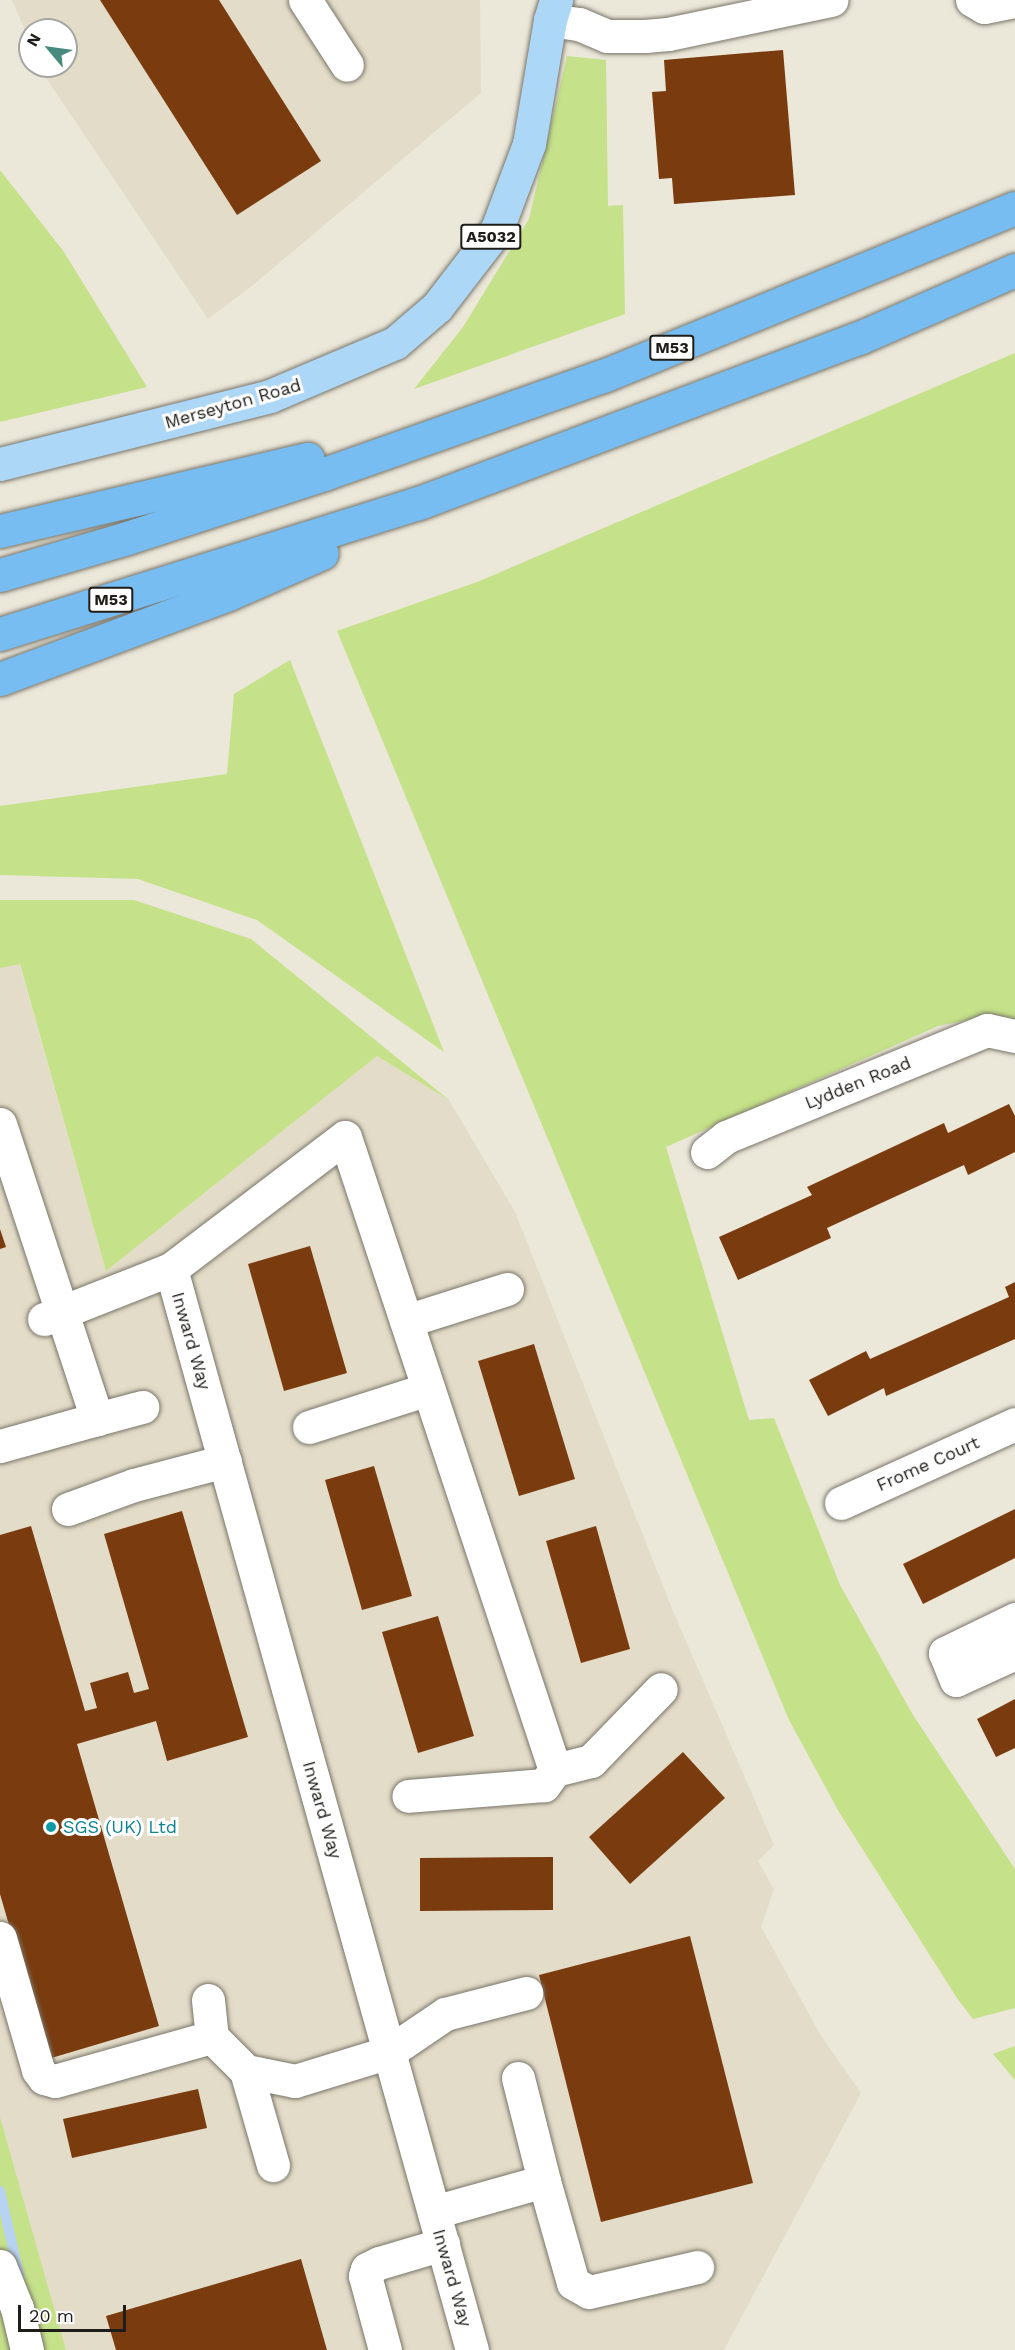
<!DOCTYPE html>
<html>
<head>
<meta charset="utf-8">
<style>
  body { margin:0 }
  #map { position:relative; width:1015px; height:2350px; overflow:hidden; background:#ebe7d9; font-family:"Work Sans",sans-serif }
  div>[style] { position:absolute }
  .built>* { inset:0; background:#e3dcc8 }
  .green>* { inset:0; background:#c5e189 }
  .stream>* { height:10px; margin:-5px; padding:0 5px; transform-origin:5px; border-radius:5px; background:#b8d2f1 }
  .building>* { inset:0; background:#7a3b0f }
  .roads { filter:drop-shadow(0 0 2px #797569) drop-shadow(0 0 2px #797569) }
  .minor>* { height:33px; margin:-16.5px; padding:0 16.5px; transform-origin:16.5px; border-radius:16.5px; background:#fff }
  .major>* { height:33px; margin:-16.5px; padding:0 16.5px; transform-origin:16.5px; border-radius:16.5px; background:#add7f7 }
  .highway>* { height:33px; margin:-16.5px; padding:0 16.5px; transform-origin:16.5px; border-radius:16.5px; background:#77bdf2 }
  .dots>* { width:16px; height:16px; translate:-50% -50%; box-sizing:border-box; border:3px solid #fff; border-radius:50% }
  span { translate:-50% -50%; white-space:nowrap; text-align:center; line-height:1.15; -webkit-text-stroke:6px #fff; paint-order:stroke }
  .shield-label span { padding:2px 4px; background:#fff; border:2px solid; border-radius:4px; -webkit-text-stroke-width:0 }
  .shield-label { font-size:16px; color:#1f1d19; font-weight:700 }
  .street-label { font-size:18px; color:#1f1d19 }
  .culture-label { font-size:18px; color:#0d838f }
  .left { translate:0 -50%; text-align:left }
  .north { position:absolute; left:18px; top:18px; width:60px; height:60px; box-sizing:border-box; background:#fff; border:2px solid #a5a5a3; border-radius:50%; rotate:299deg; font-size:16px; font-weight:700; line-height:24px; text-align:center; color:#1f1d19 }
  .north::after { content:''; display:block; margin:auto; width:21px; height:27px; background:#488b7e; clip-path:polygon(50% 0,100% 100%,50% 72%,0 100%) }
  .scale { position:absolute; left:18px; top:2305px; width:108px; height:27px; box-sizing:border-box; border:3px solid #1f1d19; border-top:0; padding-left:8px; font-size:18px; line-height:21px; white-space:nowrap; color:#1f1d19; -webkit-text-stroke:4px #fff; paint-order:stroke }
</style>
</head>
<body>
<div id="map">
  <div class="built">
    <div style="clip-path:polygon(12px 0,480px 0,481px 93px,252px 286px,208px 319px,44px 75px,40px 66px,66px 66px,66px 30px,30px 30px,30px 42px)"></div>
    <div style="clip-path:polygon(19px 963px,106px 1271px,377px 1056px,449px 1100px,515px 1212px,673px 1611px,774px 1845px,758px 1861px,774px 1889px,761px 1927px,820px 2034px,861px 2093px,724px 2350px,66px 2350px,0 2117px,0 968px)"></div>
  </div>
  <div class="green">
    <div style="clip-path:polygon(567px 56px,606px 60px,608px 206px,623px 205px,625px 314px,414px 389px,463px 327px,529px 219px)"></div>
    <div style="clip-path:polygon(0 170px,64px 252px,147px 387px,0 422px)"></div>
    <div style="clip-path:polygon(1015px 353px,1015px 1022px,983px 1017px,938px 1026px,666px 1147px,749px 1420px,774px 1418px,840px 1585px,913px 1715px,1015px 1869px,1015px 2008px,973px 2019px,957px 1998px,839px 1812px,789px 1720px,337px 631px,477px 582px)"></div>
    <div style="clip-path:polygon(290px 660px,444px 1052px,257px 920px,138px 879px,0 875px,0 806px,227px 774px,234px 694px)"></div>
    <div style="clip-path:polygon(0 900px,134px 900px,251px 939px,449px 1100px,377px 1056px,106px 1271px,20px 964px,0 968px)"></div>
    <div style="clip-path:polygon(1015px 2046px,1015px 2080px,993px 2054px)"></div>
    <div style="clip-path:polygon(0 2117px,66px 2350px,0 2350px)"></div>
  </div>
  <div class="stream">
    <div style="left:0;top:2191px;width:89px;rotate:77.1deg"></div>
  </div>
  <div class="building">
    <div style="clip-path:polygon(100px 0,219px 0,321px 161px,237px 215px)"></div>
    <div style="clip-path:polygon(783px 50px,795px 195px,674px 204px,672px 178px,659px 179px,652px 92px,666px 91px,664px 60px)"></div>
    <div style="clip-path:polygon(1009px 1104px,1015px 1116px,1015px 1152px,968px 1175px,964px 1165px,827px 1228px,831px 1238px,738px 1280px,719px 1237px,812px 1195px,807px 1187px,944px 1123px,948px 1133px)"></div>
    <div style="clip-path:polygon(0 1229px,6px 1247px,0 1249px)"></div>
    <div style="clip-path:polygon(310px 1246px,347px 1373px,284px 1391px,248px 1264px)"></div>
    <div style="clip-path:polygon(1015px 1282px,1015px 1339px,886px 1396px,884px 1388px,828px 1416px,809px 1380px,866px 1351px,870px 1359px,1009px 1297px,1005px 1287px)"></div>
    <div style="clip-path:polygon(534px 1344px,575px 1479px,519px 1496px,478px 1361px)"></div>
    <div style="clip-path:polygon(374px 1466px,412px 1596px,362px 1610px,325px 1480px)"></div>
    <div style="clip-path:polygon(1015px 1509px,1015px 1558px,923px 1604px,903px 1564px)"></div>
    <div style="clip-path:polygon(182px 1511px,248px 1737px,167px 1761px,156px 1721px,77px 1744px,159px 2026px,48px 2059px,0 1894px,0 1535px,31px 1526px,85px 1711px,97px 1708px,90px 1683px,128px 1672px,134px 1693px,149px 1689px,104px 1534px)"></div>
    <div style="clip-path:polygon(596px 1526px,630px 1649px,581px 1663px,546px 1541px)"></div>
    <div style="clip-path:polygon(438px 1616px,474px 1736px,418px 1753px,382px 1632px)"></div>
    <div style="clip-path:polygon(1015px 1699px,1015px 1748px,996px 1757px,977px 1719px)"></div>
    <div style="clip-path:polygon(683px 1752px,725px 1798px,630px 1884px,589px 1837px)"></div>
    <div style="clip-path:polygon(553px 1857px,553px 1910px,420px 1911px,420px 1858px)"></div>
    <div style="clip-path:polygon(690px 1936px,753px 2183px,601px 2222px,539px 1975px)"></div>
    <div style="clip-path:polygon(198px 2089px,207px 2128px,72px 2158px,63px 2119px)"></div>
    <div style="clip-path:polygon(301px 2259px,327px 2350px,116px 2350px,106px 2316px)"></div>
  </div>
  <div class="roads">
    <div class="minor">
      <div style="left:305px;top:0;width:77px;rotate:57.1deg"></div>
      <div style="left:972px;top:0;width:14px;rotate:30deg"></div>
      <div style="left:984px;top:7px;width:32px;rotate:-11deg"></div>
      <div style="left:550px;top:20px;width:29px;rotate:8deg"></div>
      <div style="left:579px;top:24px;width:30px;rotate:23deg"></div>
      <div style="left:607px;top:36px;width:38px"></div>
      <div style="left:645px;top:36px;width:23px;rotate:-5deg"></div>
      <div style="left:668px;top:34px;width:167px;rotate:-11.8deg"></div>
      <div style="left:0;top:1124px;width:311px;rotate:71.8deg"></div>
      <div style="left:97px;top:1419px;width:101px;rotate:164.4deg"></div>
      <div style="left:707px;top:1152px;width:24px;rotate:-38deg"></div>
      <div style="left:726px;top:1137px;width:282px;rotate:-22.3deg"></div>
      <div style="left:987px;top:1030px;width:29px;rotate:12deg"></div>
      <div style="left:171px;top:1269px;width:1122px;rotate:74.44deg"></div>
      <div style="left:44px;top:1319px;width:136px;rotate:-21.5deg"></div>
      <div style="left:171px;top:1269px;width:218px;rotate:-37.2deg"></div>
      <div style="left:345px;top:1137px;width:667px;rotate:71.65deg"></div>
      <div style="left:555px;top:1770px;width:19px;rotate:126deg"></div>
      <div style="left:544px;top:1785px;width:136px;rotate:175.4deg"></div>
      <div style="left:406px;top:1321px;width:106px;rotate:-17.6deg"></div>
      <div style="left:97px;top:1419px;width:47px;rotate:-14.9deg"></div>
      <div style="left:309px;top:1427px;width:125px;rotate:-17.7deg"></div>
      <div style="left:841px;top:1503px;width:191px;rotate:-24.4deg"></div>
      <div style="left:68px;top:1509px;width:70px;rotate:-20deg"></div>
      <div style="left:134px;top:1485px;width:94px;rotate:-14.8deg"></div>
      <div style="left:1015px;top:1619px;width:78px;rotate:154.1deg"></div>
      <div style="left:945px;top:1653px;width:29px;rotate:68deg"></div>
      <div style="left:956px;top:1680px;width:65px;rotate:-24.6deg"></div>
      <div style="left:555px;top:1770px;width:37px;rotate:-14deg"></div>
      <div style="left:591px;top:1761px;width:100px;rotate:-45.8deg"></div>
      <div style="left:0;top:1938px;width:137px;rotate:73.9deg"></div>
      <div style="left:38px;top:2070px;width:10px;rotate:53deg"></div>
      <div style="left:44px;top:2078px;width:11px;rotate:15deg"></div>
      <div style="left:55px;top:2081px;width:163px;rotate:-15.7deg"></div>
      <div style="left:208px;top:2000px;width:37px;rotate:84deg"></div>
      <div style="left:212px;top:2037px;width:48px;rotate:45deg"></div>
      <div style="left:246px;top:2071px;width:50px;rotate:11.5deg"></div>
      <div style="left:295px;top:2081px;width:98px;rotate:-17.1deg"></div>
      <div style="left:389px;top:2052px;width:68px;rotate:-34.2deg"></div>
      <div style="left:445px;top:2014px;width:84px;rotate:-14.5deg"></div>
      <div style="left:246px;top:2071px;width:98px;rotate:74deg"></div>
      <div style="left:518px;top:2078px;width:106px;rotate:75.8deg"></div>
      <div style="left:434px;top:2212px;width:114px;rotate:-15.7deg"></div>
      <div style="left:544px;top:2181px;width:106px;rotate:74.1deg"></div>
      <div style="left:573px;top:2283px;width:18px;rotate:29deg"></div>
      <div style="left:589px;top:2292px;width:111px;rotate:-13deg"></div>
      <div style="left:0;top:2266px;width:45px;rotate:68deg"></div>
      <div style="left:17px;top:2308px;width:43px;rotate:76.6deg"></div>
      <div style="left:385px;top:2350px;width:77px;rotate:-105.1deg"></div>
      <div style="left:365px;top:2276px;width:7px;rotate:-74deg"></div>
      <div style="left:367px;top:2269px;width:13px;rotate:-27deg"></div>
      <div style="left:379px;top:2263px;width:67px;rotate:-16.5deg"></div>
    </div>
    <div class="major">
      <div style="left:0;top:464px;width:278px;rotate:-14.1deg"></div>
      <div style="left:270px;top:396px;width:136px;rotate:-23deg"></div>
      <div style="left:395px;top:343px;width:55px;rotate:-40.6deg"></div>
      <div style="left:437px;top:307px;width:98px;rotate:-52.4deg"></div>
      <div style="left:497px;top:229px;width:91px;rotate:-69.4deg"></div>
      <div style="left:529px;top:144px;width:126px;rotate:-80.4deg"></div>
      <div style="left:550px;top:20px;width:21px;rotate:-73deg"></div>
    </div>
    <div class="highway">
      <div style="left:0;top:531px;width:316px;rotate:-13.2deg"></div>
      <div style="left:0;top:575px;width:132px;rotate:-16.2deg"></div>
      <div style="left:127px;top:538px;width:207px;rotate:-18deg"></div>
      <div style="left:324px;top:474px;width:296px;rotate:-19.4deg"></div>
      <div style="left:603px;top:376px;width:445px;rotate:-22.2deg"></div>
      <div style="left:0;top:634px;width:439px;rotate:-17.4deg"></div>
      <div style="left:419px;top:503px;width:470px;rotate:-20.6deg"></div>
      <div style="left:859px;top:338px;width:170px;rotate:-23.6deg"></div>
      <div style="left:0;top:679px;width:246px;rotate:-20.4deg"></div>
      <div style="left:231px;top:593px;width:99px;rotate:-23.7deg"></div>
    </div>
  </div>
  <div class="dots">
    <div style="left:51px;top:1827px;background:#0f9aa8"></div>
  </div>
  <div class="shield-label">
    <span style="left:491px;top:237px">A5032</span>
    <span style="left:672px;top:348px">M53</span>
    <span style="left:111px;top:600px">M53</span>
  </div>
  <div class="street-label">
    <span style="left:233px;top:404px;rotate:-16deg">Merseyton Road</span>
    <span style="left:858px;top:1083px;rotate:-22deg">Lydden Road</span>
    <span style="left:191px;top:1341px;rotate:74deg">Inward Way</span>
    <span style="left:928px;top:1464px;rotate:-24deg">Frome Court</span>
    <span style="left:322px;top:1810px;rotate:74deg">Inward Way</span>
    <span style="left:452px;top:2278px;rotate:74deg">Inward Way</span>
  </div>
  <div class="culture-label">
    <span class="left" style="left:63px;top:1827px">SGS (UK) Ltd</span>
  </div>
  <div class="north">N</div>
  <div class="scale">20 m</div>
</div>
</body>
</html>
